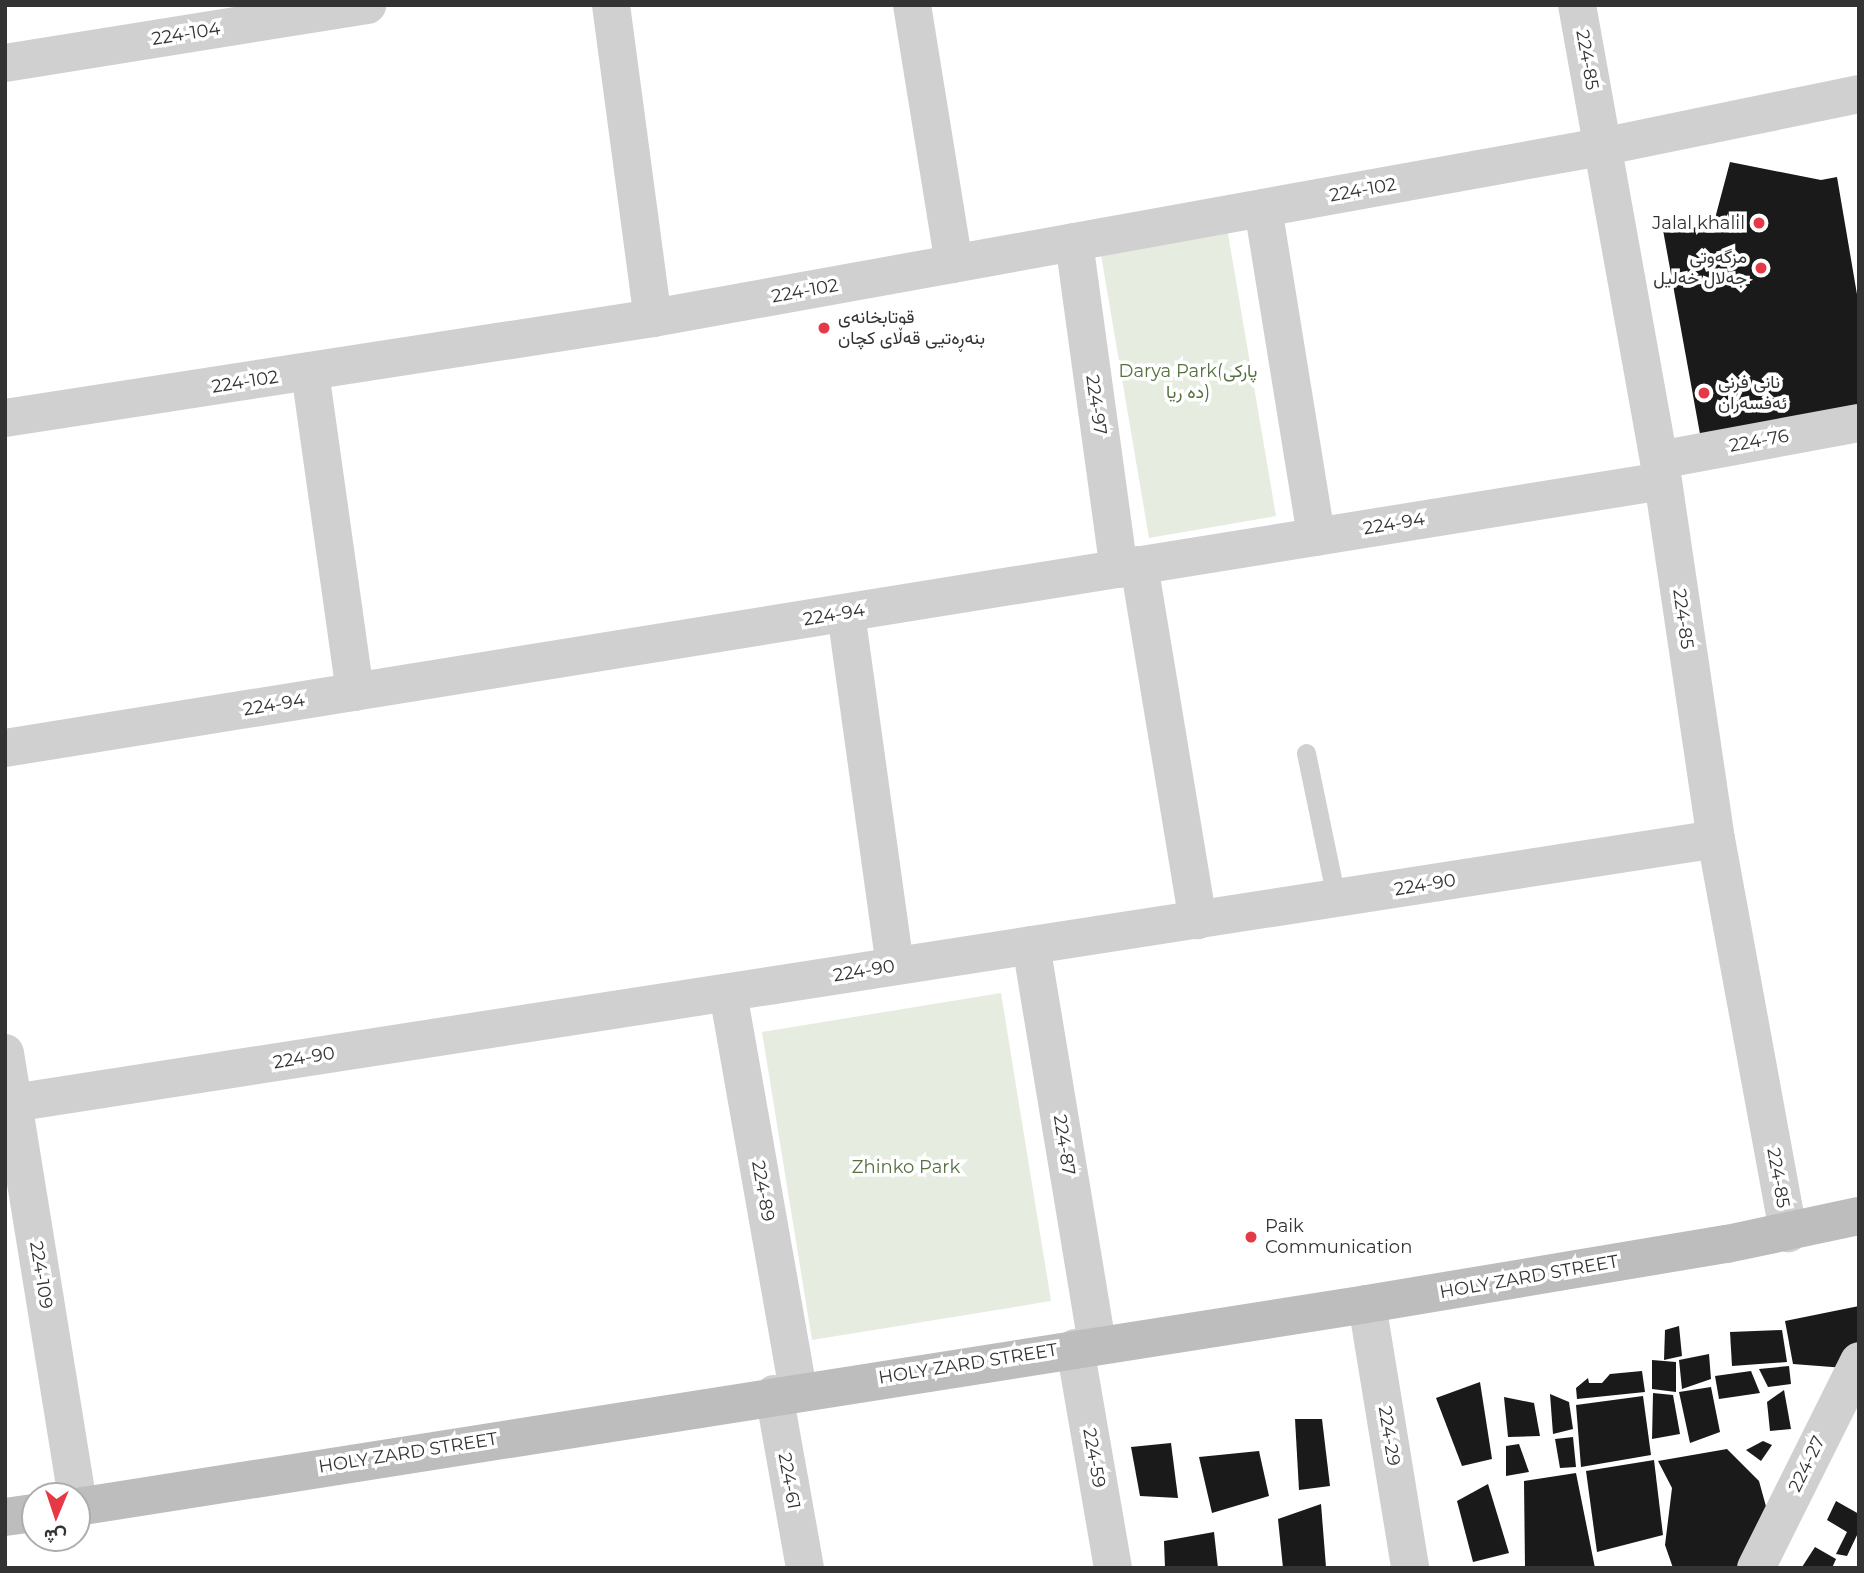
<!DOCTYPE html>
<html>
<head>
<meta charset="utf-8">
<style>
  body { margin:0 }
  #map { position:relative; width:1864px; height:1573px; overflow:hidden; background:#fff; font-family:Montserrat,Vazirmatn,sans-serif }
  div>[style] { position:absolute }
  .green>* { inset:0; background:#e6ecdf }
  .building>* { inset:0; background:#1a1a1a }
  .lane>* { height:19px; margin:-9.5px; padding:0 9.5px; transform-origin:9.5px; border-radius:9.5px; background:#d0d0d0 }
  .street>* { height:38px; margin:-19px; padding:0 19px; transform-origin:19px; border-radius:19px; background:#d0d0d0 }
  .secondary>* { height:38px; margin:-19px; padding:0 19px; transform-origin:19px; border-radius:19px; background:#bdbdbd }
  .dots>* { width:19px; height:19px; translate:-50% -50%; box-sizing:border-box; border:4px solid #fff; border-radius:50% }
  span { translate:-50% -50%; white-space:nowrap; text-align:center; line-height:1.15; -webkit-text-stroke:7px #fff; paint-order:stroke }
  .street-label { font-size:18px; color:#333 }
  .poi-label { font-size:18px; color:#333 }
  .right { translate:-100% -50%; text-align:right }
  .left { translate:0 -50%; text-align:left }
  .park-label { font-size:18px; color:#56703f }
  .frame { position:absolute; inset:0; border:7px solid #333; pointer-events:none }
  .north { position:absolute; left:21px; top:1482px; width:70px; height:70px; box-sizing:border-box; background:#fff; border:2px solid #adadad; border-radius:50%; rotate:182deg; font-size:19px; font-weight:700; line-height:28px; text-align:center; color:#333 }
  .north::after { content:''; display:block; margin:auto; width:24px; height:32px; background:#e63946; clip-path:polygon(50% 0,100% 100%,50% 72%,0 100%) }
</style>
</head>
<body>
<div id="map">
  <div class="green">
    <div style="clip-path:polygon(1227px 228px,1276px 516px,1149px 538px,1100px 249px)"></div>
    <div style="clip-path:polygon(1001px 993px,1051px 1301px,812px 1340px,762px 1032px)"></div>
  </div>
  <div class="building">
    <div style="clip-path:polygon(1730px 162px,1821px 180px,1837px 177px,1859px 306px,1859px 405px,1700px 434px,1663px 230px,1713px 226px)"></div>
    <div style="clip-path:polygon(1859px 1306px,1859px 1345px,1845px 1368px,1793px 1364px,1785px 1321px)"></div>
    <div style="clip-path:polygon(1679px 1326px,1682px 1356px,1664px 1360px,1665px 1330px)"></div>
    <div style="clip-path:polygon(1782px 1330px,1787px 1362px,1732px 1366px,1730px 1332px)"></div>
    <div style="clip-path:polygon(1709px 1354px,1711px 1379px,1682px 1389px,1679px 1360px)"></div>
    <div style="clip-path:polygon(1652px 1360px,1676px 1362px,1676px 1392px,1652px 1389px)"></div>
    <div style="clip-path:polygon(1789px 1366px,1791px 1384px,1768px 1387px,1759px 1369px)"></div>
    <div style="clip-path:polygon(1642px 1371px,1645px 1392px,1577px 1399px,1576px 1388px,1588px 1378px,1589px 1383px,1602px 1383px,1610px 1374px)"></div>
    <div style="clip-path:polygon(1751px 1371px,1760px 1393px,1719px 1399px,1715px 1376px)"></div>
    <div style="clip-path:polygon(1480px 1382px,1492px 1459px,1462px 1466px,1436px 1398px)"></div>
    <div style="clip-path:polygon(1711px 1387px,1720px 1432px,1690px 1443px,1679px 1392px)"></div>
    <div style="clip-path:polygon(1784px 1390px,1791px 1429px,1770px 1431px,1767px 1402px)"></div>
    <div style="clip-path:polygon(1653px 1393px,1673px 1395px,1680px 1434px,1652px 1439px)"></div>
    <div style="clip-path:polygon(1550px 1394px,1569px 1402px,1573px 1429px,1553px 1434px)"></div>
    <div style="clip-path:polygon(1643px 1396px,1651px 1455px,1581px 1467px,1576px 1405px)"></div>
    <div style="clip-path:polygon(1504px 1397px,1534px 1403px,1540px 1436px,1508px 1437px)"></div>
    <div style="clip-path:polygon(1295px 1419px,1322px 1419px,1330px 1486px,1299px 1490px)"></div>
    <div style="clip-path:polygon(1573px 1437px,1576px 1467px,1560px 1468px,1555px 1439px)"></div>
    <div style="clip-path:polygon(1763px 1441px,1772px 1445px,1761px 1461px,1746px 1450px)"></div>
    <div style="clip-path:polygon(1171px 1443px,1178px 1498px,1140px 1496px,1131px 1447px)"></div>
    <div style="clip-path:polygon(1519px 1444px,1529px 1472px,1506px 1476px,1506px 1446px)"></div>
    <div style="clip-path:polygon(1727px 1449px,1759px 1481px,1767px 1510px,1744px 1568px,1673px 1568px,1665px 1545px,1672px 1488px,1658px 1461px)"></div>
    <div style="clip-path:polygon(1259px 1451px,1269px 1496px,1212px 1513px,1199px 1457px)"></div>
    <div style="clip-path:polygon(1654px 1460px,1663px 1535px,1597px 1552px,1586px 1471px)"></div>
    <div style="clip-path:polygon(1576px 1473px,1595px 1568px,1525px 1568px,1524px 1481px)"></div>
    <div style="clip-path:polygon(1488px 1484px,1509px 1553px,1473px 1562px,1457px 1501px)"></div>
    <div style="clip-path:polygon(1836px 1501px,1859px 1514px,1859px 1531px,1847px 1556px,1836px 1554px,1847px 1532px,1827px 1520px)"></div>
    <div style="clip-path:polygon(1321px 1504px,1326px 1567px,1283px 1568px,1278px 1519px)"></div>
    <div style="clip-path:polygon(1214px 1532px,1218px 1568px,1165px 1568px,1164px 1541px)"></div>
    <div style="clip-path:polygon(1815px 1547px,1836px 1559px,1832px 1568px,1802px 1567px)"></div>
  </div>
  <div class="lane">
    <div style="left:1306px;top:753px;width:148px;rotate:78.3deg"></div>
  </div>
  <div class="street">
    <div style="left:611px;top:5px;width:316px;rotate:82.4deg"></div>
    <div style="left:912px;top:5px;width:262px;rotate:80.8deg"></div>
    <div style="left:1577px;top:5px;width:484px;rotate:79.8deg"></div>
    <div style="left:1663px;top:481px;width:362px;rotate:81.6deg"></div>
    <div style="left:1716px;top:839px;width:401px;rotate:79.6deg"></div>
    <div style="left:5px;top:63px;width:367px;rotate:-9.1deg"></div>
    <div style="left:1263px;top:208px;width:333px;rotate:80.8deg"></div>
    <div style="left:1074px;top:242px;width:330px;rotate:82.2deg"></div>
    <div style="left:310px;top:372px;width:323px;rotate:82deg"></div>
    <div style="left:5px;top:418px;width:656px;rotate:-8.77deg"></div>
    <div style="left:653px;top:318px;width:963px;rotate:-10.23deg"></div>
    <div style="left:1601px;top:147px;width:263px;rotate:-11.6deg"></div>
    <div style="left:1659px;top:460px;width:203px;rotate:-10.5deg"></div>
    <div style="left:1139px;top:565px;width:360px;rotate:80.6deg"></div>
    <div style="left:846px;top:613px;width:356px;rotate:82.1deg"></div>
    <div style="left:5px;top:748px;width:1679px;rotate:-9.15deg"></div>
    <div style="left:1031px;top:945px;width:405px;rotate:80.6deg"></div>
    <div style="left:728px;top:993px;width:403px;rotate:80deg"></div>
    <div style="left:5px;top:1053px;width:449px;rotate:80.8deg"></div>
    <div style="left:13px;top:1103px;width:1723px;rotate:-8.81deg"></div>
    <div style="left:1367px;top:1304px;width:267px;rotate:80.7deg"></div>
    <div style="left:1075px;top:1348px;width:223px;rotate:80.2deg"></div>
    <div style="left:774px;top:1394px;width:177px;rotate:79.9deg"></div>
    <div style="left:1756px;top:1568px;width:231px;rotate:-63.5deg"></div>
  </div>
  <div class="secondary">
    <div style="left:77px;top:1507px;width:1306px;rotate:-8.94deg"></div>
    <div style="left:1367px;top:1304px;width:365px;rotate:-9.5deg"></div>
    <div style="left:1727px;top:1244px;width:135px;rotate:-12deg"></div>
    <div style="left:5px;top:1517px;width:30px;rotate:-8deg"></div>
  </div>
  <div class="dots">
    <div style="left:1759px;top:223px;background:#e63946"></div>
    <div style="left:1761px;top:268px;background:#e63946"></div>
    <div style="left:824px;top:328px;background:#e63946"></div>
    <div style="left:1704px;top:393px;background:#e63946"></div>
    <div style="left:1251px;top:1237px;background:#e63946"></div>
  </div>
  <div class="street-label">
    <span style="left:186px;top:34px;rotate:-9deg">224-104</span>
    <span style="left:1587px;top:60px;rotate:80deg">224-85</span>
    <span style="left:1363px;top:190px;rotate:-10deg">224-102</span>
    <span style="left:805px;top:291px;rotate:-10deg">224-102</span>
    <span style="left:245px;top:382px;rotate:-9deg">224-102</span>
    <span style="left:1096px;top:405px;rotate:82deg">224-97</span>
    <span style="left:1759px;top:441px;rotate:-10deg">224-76</span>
    <span style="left:1394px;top:524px;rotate:-9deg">224-94</span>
    <span style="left:834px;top:615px;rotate:-9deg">224-94</span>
    <span style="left:1683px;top:619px;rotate:82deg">224-85</span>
    <span style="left:274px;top:705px;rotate:-9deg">224-94</span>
    <span style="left:1425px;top:885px;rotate:-9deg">224-90</span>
    <span style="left:864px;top:971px;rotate:-9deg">224-90</span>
    <span style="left:304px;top:1058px;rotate:-9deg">224-90</span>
    <span style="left:1064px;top:1145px;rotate:81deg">224-87</span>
    <span style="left:1778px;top:1178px;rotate:80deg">224-85</span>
    <span style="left:763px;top:1191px;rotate:80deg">224-89</span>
    <span style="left:41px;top:1275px;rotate:81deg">224-109</span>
    <span style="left:1529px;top:1277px;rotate:-10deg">HOLY ZARD STREET</span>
    <span style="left:968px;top:1364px;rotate:-9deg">HOLY ZARD STREET</span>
    <span style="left:1389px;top:1436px;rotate:81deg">224-29</span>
    <span style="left:408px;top:1453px;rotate:-9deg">HOLY ZARD STREET</span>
    <span style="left:1094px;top:1458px;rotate:80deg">224-59</span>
    <span style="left:1807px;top:1464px;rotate:-64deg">224-27</span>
    <span style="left:789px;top:1481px;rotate:80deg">224-61</span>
  </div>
  <div class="poi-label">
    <span class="right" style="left:1745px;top:223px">Jalal khalil</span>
    <span class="right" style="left:1747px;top:268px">مزگەوتی<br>جەلال خەلیل</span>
    <span class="left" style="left:838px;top:328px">قوتابخانەی<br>بنەڕەتیی قەڵای کچان</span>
    <span class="left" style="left:1718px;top:393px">نانی فڕنی<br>ئەفسەران</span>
    <span class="left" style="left:1265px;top:1237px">Paik<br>Communication</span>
  </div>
  <div class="park-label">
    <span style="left:1188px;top:382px">Darya Park(پارکی<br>ده ریا)</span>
    <span style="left:906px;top:1167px">Zhinko Park</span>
  </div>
  <div class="frame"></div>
  <div class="north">ش</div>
</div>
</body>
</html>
